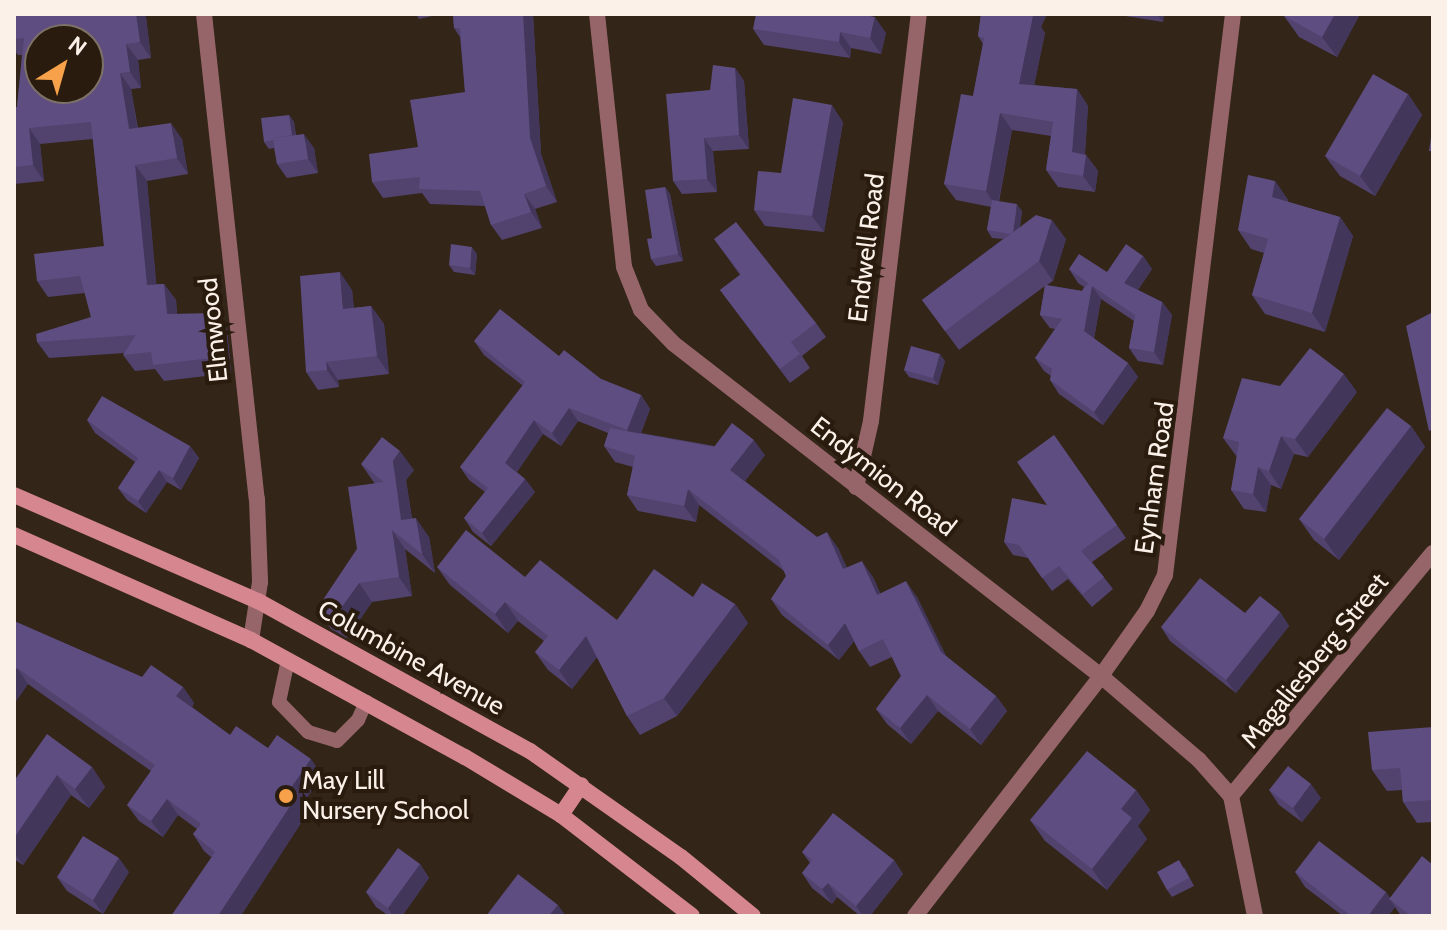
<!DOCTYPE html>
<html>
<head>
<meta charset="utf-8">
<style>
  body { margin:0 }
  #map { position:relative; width:1447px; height:930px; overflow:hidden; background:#332517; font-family:Cabin,sans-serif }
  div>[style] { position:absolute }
  .service>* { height:14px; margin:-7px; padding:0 7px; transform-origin:7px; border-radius:7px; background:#966569 }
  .minor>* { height:16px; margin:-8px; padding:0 8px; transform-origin:8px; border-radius:8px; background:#966569 }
  .secondary>* { height:16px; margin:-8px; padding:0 8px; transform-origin:8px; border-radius:8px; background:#d5868e }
  .wall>* { inset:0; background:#51426e }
  .shaded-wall>* { inset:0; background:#42365a }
  .building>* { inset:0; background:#5e4d80 }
  .dots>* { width:22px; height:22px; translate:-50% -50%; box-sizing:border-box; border:4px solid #291c0e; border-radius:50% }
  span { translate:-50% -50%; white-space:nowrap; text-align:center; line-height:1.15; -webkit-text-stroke:8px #291c0e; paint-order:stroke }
  .street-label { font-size:26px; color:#fbf1e9 }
  .poi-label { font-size:26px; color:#fbf1e9 }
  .left { translate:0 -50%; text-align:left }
  .frame { position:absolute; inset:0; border:16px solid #fbf1e9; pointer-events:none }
  .north { position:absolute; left:24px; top:24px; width:80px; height:80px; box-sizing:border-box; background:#291c0e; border:2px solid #7d7166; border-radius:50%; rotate:37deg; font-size:22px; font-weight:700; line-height:32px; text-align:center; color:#fbf1e9 }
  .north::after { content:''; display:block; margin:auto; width:28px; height:36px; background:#f8a14b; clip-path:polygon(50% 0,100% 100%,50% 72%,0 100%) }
</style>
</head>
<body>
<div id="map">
  <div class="service">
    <div style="left:288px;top:660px;width:43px;rotate:102.1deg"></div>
    <div style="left:279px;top:702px;width:42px;rotate:46deg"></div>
    <div style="left:308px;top:732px;width:30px;rotate:17deg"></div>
    <div style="left:337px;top:741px;width:30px;rotate:-45deg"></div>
    <div style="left:358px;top:720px;width:20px;rotate:-66deg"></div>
  </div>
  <div class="minor">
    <div style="left:204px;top:14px;width:488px;rotate:83.8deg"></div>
    <div style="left:257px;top:499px;width:83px;rotate:87.9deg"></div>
    <div style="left:260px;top:582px;width:59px;rotate:98.8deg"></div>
    <div style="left:597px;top:14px;width:254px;rotate:83.9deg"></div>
    <div style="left:624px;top:267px;width:46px;rotate:68.4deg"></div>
    <div style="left:641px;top:310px;width:47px;rotate:45.9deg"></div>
    <div style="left:674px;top:344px;width:541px;rotate:37.87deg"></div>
    <div style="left:1101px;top:676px;width:129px;rotate:40.6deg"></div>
    <div style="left:1199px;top:760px;width:48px;rotate:48.4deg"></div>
    <div style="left:1231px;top:796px;width:122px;rotate:78.7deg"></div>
    <div style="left:856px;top:487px;width:68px;rotate:-77.2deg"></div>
    <div style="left:871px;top:421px;width:410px;rotate:-83.3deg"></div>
    <div style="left:1231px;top:796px;width:316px;rotate:-50.3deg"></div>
    <div style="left:915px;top:916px;width:304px;rotate:-52.2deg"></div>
    <div style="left:1101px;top:676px;width:80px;rotate:-54.7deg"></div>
    <div style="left:1147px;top:611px;width:40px;rotate:-63.4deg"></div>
    <div style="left:1165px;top:575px;width:565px;rotate:-83.09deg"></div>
  </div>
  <div class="secondary">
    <div style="left:14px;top:495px;width:266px;rotate:23.5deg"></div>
    <div style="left:258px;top:601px;width:311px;rotate:28.9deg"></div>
    <div style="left:530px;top:751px;width:184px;rotate:35.1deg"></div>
    <div style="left:681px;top:857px;width:93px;rotate:39.3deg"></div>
    <div style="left:14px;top:535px;width:259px;rotate:23.9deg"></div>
    <div style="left:251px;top:640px;width:244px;rotate:28.7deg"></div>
    <div style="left:465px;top:757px;width:112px;rotate:31.1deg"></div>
    <div style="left:561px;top:815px;width:165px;rotate:37.6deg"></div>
    <div style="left:561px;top:815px;width:36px;rotate:-56deg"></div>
  </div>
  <div class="wall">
    <div style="clip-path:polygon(14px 14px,146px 17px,151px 58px,138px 60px,141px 88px,131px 89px,138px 128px,182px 139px,188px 174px,147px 181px,156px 284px,164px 284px,176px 300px,177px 314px,227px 329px,231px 373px,164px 381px,155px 369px,135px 371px,123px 355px,125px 353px,49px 358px,37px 342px,91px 317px,85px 293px,48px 297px,37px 281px,104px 246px,93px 139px,40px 144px,44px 181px,14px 184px,14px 107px,17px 107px,22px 55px,18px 55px,14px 50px)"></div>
    <div style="clip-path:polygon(416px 14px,441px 14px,419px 19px)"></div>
    <div style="clip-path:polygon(453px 14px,533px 14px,541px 154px,557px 202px,535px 209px,542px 228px,502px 240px,491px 225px,485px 206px,430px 204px,422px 193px,383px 198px,372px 182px,418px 147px,465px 92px,460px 37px,454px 28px)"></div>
    <div style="clip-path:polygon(981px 14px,1047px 14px,1041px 27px,1045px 33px,1034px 85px,1077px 89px,1088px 106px,1085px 154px,1086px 155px,1098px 171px,1095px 192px,1058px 187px,1046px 170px,1051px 136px,1012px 130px,999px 202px,1022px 211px,1020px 227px,1066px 239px,1053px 281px,1047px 285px,1082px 291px,1084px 287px,1078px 283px,1069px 269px,1107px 272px,1143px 256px,1152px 269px,1138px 290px,1162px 302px,1172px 315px,1163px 365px,1138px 361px,1129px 348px,1134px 321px,1101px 299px,1094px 339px,1128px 363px,1138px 377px,1103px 425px,1059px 394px,1050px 380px,1051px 376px,1044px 371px,1035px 358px,1055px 329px,1050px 328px,1040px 315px,1045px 286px,959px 350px,922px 300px,1003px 239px,992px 238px,987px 230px,991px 207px,956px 200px,944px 184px,973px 96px,983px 44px,978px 36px)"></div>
    <div style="clip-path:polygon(1113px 14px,1164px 14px,1163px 22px)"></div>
    <div style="clip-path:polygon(1285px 14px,1360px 14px,1337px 57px,1299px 37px,1284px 16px)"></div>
    <div style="clip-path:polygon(753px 29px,886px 33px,881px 54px,851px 48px,850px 58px,764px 45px)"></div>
    <div style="clip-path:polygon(735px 68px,744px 81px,749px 149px,713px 151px,717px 192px,682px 194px,673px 181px,710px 90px)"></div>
    <div style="clip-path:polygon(1408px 94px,1422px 115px,1375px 196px,1340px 176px,1325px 156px)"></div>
    <div style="clip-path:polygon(289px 115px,294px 122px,296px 135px,314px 148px,318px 173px,287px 178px,277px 164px,274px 148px,269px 149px,264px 142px)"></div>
    <div style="clip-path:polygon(843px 122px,824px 232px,765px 226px,754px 210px,781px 173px)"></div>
    <div style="clip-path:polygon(1275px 181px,1288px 200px,1288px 202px,1340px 217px,1353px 236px,1325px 332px,1265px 314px,1252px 295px,1264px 253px,1251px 249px,1238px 230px)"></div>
    <div style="clip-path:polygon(665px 187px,670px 194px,683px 261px,656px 266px,651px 259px,652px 238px)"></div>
    <div style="clip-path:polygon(714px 239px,816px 323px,826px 337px,802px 356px,810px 368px,790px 383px,720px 290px,740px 275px)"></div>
    <div style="clip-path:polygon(477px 254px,475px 275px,454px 272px,449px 265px)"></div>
    <div style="clip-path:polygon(352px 290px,354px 308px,371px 306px,384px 324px,389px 374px,338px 380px,339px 387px,318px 390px,306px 372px)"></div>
    <div style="clip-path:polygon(474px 341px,559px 356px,601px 379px,641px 395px,650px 409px,641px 433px,765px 455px,745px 481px,817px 537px,838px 548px,847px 568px,873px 577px,880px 593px,917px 597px,946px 656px,996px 696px,1007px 711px,981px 745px,938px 711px,911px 744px,887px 724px,876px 709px,901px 676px,892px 657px,870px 667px,859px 651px,854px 641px,839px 660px,782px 615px,771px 599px,786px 576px,784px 571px,699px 505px,696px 522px,638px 511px,627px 495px,633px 467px,615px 462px,604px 446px,608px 433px,578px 421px,561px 446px,543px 434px,517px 472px,525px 479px,535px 492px,491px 546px,473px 532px,464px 518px,485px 492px,469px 480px,460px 467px,523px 386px,484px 355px)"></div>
    <div style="clip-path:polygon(945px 361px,938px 385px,909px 377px,904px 370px)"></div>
    <div style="clip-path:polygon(1280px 386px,1357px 392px,1308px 457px,1294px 454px,1281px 489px,1271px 485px,1266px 512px,1244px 509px,1231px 490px,1237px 457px,1223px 438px)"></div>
    <div style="clip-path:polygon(87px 420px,190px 446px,199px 458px,181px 490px,167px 482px,146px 513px,127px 500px,118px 488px,135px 462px,95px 433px)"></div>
    <div style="clip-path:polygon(1411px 426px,1425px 447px,1339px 560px,1314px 540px,1299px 519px)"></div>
    <div style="clip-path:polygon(1054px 435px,1126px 538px,1092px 562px,1113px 589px,1092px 607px,1068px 579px,1052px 591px,1028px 558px,1013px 555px,1004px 542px,1047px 505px)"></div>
    <div style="clip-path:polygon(361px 464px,414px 470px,406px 480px,412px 518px,429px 537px,435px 573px,405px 549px,412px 596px,372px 602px,347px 638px,331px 629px,317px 609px,357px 549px,375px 484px)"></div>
    <div style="clip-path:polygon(437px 567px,525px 577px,617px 620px,693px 597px,735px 604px,748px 623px,677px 716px,640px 735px,627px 716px,597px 657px,572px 689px,548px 670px,535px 652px,544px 641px,518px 621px,508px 633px,450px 585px)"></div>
    <div style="clip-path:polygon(1280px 612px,1289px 626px,1236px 693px,1170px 641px,1161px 627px,1245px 613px)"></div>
    <div style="clip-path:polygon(14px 621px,142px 677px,183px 687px,194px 703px,192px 707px,230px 735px,268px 748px,322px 775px,304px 802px,309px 811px,211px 857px,204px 851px,193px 834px,197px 829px,178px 815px,163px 837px,139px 821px,127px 805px,151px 771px,28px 684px,14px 704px)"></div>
    <div style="clip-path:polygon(1433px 727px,1433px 822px,1417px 823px,1403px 802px,1402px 790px,1387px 791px,1372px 770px)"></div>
    <div style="clip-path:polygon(92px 767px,105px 787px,89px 808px,71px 795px,23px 865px,14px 859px,14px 781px)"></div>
    <div style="clip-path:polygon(1136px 790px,1150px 810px,1138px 826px,1147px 839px,1107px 890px,1045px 841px,1030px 820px)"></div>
    <div style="clip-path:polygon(1269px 790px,1321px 798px,1302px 822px,1279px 805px)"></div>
    <div style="clip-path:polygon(802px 852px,894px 860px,903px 874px,870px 916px,860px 916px,837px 897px,832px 904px,812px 888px,802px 873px,810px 863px)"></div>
    <div style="clip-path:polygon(420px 864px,429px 878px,402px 916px,389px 916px,376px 907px,366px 892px)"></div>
    <div style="clip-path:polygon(1184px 867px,1194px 886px,1172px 897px,1167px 890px)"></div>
    <div style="clip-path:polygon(129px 872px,103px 914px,67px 891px,57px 877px)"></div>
    <div style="clip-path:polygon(1295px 872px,1386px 892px,1390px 898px,1433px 916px,1401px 916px,1395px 907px,1388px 916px,1343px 916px,1305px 887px)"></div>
  </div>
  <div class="shaded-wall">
    <div style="clip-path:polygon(136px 14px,144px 14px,146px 17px,151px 58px,140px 42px)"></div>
    <div style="clip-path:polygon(523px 14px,533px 14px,541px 154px,557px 202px,546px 186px,530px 138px)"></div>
    <div style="clip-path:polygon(1028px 14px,1047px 14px,1041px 27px,1045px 33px,1031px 101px,1019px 84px)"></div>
    <div style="clip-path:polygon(1157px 14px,1164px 14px,1163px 22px)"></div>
    <div style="clip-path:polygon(1335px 14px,1360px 14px,1337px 57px,1322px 37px)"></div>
    <div style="clip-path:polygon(875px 17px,886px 33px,881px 54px,870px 38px)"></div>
    <div style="clip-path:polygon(840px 32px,851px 48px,850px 58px,839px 42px)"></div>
    <div style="clip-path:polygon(126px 44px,138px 60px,141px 88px,130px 72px)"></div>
    <div style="clip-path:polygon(735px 68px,744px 81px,749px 149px,739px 135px)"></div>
    <div style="clip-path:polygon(120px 73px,131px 89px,140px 145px,129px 129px)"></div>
    <div style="clip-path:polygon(1077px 89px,1088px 106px,1084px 169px,1072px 152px)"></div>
    <div style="clip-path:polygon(1408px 94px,1422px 115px,1375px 196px,1360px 176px)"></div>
    <div style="clip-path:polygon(832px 105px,843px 122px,824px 232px,812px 216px)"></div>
    <div style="clip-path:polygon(1000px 113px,1012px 130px,997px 208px,986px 191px)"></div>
    <div style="clip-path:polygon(289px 115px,294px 122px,297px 145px,292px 138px)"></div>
    <div style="clip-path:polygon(171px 123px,182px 139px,188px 174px,177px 158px)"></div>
    <div style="clip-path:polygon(29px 128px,40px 144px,44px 181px,33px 165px)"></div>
    <div style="clip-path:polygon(304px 134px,314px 148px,318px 173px,308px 159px)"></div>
    <div style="clip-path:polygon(704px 138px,713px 151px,717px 192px,707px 179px)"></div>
    <div style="clip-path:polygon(1086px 155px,1098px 171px,1095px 192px,1083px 176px)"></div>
    <div style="clip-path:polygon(135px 165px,147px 181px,158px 301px,147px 285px)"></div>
    <div style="clip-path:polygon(1275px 181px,1288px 200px,1285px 216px,1272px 197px)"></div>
    <div style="clip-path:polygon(665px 187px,670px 194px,683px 261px,678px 254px)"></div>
    <div style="clip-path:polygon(524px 194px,535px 209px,542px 228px,531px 212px)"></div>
    <div style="clip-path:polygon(1017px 204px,1022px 211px,1018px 241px,1013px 234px)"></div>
    <div style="clip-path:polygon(1340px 217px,1353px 236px,1325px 332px,1312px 313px)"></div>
    <div style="clip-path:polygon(1052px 220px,1066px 239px,1053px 281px,1039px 261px)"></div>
    <div style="clip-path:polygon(472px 247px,477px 254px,475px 275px,470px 268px)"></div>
    <div style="clip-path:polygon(1143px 256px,1152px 269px,1133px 297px,1124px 283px)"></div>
    <div style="clip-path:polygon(340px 272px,352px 290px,356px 327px,343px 309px)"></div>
    <div style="clip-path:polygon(164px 284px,176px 300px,178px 330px,167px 314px)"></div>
    <div style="clip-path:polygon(1092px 286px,1101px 299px,1093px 344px,1084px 331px)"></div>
    <div style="clip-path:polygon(1162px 302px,1172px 315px,1163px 365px,1154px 352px)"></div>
    <div style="clip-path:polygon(371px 306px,384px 324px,389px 374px,377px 356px)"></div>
    <div style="clip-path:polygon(216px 313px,227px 329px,231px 373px,220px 357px)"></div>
    <div style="clip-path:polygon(940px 354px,945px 361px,938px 385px,933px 378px)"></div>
    <div style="clip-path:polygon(326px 362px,338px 380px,339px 387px,327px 370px)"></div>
    <div style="clip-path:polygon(1128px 363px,1138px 377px,1103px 425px,1094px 412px)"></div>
    <div style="clip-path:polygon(1344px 374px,1357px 392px,1308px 457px,1295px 439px)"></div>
    <div style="clip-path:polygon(641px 395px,650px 409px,637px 444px,627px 430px)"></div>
    <div style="clip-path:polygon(569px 408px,578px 421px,561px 446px,552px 433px)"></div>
    <div style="clip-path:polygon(534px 420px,543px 434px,514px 476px,505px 463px)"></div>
    <div style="clip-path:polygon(1411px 426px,1425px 447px,1339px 560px,1324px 539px)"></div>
    <div style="clip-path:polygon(1281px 436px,1294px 454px,1281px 489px,1269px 471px)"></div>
    <div style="clip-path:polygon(754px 440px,765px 455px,741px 486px,730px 470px)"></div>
    <div style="clip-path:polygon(190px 446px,199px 458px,181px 490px,173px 478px)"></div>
    <div style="clip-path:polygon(400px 451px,414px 470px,406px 480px,415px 539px,401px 520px,393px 461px)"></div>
    <div style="clip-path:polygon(1258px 467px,1271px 485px,1266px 512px,1253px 494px)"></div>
    <div style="clip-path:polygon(159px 470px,167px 482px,146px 513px,138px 501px)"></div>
    <div style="clip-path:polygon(525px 479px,535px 492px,491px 546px,482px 533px)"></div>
    <div style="clip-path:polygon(688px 489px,699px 505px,696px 522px,684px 506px)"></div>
    <div style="clip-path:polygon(416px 518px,429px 537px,435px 573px,422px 554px)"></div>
    <div style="clip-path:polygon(392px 530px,405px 549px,412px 596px,399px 577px)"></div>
    <div style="clip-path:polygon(827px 532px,838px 548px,854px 585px,843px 569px)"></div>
    <div style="clip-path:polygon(862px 561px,873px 577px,888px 611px,877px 595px)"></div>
    <div style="clip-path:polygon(906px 581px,917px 597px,952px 668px,941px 652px)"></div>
    <div style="clip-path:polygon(359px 583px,372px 602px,347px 638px,334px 618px)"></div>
    <div style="clip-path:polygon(505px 602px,518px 621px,508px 633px,495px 614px)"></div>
    <div style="clip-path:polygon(735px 604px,748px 623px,677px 716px,664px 698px)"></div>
    <div style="clip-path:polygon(1280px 612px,1289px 626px,1236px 693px,1226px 680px)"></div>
    <div style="clip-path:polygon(845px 623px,856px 639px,839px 660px,828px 645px)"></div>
    <div style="clip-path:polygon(586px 636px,599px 654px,572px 689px,559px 670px)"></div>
    <div style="clip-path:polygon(17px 668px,28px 684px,14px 704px,14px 671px)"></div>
    <div style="clip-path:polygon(183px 687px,194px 703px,188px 713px,176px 696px)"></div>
    <div style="clip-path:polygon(927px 695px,938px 711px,911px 744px,900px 728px)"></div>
    <div style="clip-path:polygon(996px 696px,1007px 711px,981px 745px,970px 729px)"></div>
    <div style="clip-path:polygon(311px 759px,322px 775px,304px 802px,309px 811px,241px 916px,218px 916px,290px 789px)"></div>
    <div style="clip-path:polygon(92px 767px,105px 787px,89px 808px,75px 789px)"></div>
    <div style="clip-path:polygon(57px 775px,71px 795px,23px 865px,14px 853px,14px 838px)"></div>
    <div style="clip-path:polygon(1311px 784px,1321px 798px,1302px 822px,1293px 808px)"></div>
    <div style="clip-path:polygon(1136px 790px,1150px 810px,1138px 826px,1147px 839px,1107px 890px,1092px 869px,1121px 809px)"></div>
    <div style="clip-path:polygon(167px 799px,178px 815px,163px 837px,151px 821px)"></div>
    <div style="clip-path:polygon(119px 858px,129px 872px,103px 914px,93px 900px)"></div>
    <div style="clip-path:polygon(894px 860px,903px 874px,870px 916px,863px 916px,856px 906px)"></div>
    <div style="clip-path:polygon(420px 864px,429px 878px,402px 916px,393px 916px,388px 908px)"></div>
    <div style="clip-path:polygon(828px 883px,837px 897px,832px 904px,822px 889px)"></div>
    <div style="clip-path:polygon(1386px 892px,1395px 907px,1388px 916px,1368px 916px)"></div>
    <div style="clip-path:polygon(558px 905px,566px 916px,549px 916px)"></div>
  </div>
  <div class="building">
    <div style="clip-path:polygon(evenodd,14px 14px,47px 14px,47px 16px,58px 14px,136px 14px,140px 42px,126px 44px,130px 72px,120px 73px,129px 129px,171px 123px,177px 158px,135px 165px,147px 285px,164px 284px,167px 314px,216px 313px,220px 357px,153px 365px,151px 352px,123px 355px,136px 335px,37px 342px,36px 334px,91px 317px,80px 276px,37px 281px,34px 254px,104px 246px,91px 122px,29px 128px,33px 165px,14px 167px,14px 107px,17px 107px,24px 38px,14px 39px,14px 14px,40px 40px,88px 40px,88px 88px,40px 88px,40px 40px)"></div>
    <div style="clip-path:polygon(453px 14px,523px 14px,530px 138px,546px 186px,524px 194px,531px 212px,491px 225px,480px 191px,419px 189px,420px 177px,372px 182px,369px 154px,418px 147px,410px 100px,465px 92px,460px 28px,454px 28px)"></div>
    <div style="clip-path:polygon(756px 14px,860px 14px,875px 17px,870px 38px,840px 32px,839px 42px,753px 29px)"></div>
    <div style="clip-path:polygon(981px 14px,1028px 14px,1027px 15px,1033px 16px,1019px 84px,1077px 89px,1072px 152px,1086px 155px,1083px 176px,1046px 170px,1053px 122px,1000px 113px,986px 191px,944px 184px,961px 94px,973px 96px,984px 38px,978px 36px)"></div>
    <div style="clip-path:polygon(1285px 14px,1335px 14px,1322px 37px,1284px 16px)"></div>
    <div style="clip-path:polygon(713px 65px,735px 68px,739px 135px,704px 138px,707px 179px,673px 181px,666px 94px,710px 90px)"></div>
    <div style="clip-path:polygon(1373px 74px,1408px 94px,1360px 176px,1325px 156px)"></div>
    <div style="clip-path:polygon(793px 98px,832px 105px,812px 216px,754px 210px,758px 171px,781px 173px)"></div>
    <div style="clip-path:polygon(289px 115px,292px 135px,273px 138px,273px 140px,264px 142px,261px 118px)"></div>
    <div style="clip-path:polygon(1433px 124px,1433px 151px,1429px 151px)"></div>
    <div style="clip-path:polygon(304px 134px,308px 159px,277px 164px,273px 138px)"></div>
    <div style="clip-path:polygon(1248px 175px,1275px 181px,1272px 197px,1340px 217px,1312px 313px,1252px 295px,1268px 239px,1238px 230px)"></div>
    <div style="clip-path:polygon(665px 187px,678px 254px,651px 259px,647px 239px,652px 238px,645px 190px)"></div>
    <div style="clip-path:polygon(992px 200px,1017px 204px,1013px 232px,1010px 234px,987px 230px)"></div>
    <div style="clip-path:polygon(1036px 215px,1052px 220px,1039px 261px,945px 331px,922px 300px)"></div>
    <div style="clip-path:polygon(736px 222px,816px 323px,791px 342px,800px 354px,780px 369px,720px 290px,741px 274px,714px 239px)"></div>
    <div style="clip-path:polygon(451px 244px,472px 247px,470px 268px,449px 265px)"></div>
    <div style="clip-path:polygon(1126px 244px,1143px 256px,1124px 283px,1162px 302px,1154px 352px,1129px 348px,1135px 315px,1092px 286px,1084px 331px,1128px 363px,1094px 412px,1050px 380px,1052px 369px,1035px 358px,1062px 319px,1040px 315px,1045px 285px,1082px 291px,1088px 283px,1069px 269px,1079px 254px,1107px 272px)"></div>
    <div style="clip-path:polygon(340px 272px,343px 309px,371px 306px,377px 356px,326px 362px,327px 370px,306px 372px,300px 276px)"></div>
    <div style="clip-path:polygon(500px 309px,559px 356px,564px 350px,601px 379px,641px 395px,627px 430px,569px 408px,552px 433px,534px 420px,505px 463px,525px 479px,482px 533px,464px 518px,488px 488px,460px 467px,525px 382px,474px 341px)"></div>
    <div style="clip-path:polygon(1433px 312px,1433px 429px,1429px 431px,1406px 326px)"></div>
    <div style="clip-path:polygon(911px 346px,940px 354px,933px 378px,904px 370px)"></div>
    <div style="clip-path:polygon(1310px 348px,1344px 374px,1295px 439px,1281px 436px,1269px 471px,1258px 467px,1253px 494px,1231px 490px,1239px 442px,1223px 438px,1242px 378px,1280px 386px)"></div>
    <div style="clip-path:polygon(102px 396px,190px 446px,173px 478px,159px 470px,138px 501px,118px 488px,138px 458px,87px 420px)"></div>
    <div style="clip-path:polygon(1387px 408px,1411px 426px,1324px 539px,1299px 519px)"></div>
    <div style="clip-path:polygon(732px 423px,754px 440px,730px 470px,817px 537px,827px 532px,843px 569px,862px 561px,877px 595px,906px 581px,941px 652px,996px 696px,970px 729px,927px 695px,900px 728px,876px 709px,901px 676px,883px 639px,859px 651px,845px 623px,828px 645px,771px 599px,786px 576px,779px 560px,688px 489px,684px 506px,627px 495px,635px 456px,604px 446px,610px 428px,714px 447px)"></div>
    <div style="clip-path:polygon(1054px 435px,1117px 525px,1081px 551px,1104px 577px,1083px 594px,1059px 566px,1042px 578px,1019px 545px,1004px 542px,1012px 498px,1047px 505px,1017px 462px)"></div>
    <div style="clip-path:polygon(382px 437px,400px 451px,393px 461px,401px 520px,416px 518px,422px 554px,392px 530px,399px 577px,359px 583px,334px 618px,317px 609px,357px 549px,348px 487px,384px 482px,361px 464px)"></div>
    <div style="clip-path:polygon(466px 530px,525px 577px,540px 560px,617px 620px,654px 569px,693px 597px,702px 583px,735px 604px,664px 698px,627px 716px,586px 636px,559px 670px,535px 652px,548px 636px,505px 602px,495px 614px,437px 567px)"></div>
    <div style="clip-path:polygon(1200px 578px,1245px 613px,1260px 596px,1280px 612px,1226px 680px,1161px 627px)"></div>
    <div style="clip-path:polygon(14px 621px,142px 677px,151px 665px,183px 687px,176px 696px,230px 735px,236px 726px,268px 748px,277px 735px,311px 759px,290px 789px,298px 794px,218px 916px,171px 916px,215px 852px,193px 834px,201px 824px,167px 799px,151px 821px,127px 805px,155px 765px,17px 668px,14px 671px)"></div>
    <div style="clip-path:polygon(1433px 727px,1433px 800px,1403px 802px,1400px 768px,1372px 770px,1368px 732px)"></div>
    <div style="clip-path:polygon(47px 734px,92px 767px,75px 789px,57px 775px,14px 838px,14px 781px)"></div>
    <div style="clip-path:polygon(1087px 751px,1136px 790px,1121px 809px,1132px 818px,1092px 869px,1030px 820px)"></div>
    <div style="clip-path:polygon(1288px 766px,1311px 784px,1293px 808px,1269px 790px)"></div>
    <div style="clip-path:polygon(833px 813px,894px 860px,856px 906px,828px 883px,822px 889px,802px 873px,812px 860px,802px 852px)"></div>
    <div style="clip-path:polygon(83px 836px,119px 858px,93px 900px,57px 877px)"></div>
    <div style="clip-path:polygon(1319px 841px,1386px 892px,1368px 916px,1351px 916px,1295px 872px)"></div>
    <div style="clip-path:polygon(398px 848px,420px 864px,388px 908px,366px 892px)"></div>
    <div style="clip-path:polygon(1422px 856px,1433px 865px,1433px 916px,1411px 916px,1389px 899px)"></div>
    <div style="clip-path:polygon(1179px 860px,1189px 878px,1167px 890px,1157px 872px)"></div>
    <div style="clip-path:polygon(518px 874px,558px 905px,549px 916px,486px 916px)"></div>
  </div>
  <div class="dots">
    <div style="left:286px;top:796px;background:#f8a14b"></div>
  </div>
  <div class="street-label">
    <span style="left:867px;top:248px;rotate:-83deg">Endwell Road</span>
    <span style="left:214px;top:330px;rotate:-96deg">Elmwood</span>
    <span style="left:883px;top:477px;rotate:38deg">Endymion Road</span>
    <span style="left:1155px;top:478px;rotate:-82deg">Eynham Road</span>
    <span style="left:411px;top:658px;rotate:29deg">Columbine Avenue</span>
    <span style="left:1315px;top:661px;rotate:-51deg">Magaliesberg Street</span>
  </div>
  <div class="poi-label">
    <span class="left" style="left:302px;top:796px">May Lill<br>Nursery School</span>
  </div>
  <div class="frame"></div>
  <div class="north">N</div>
</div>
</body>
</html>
